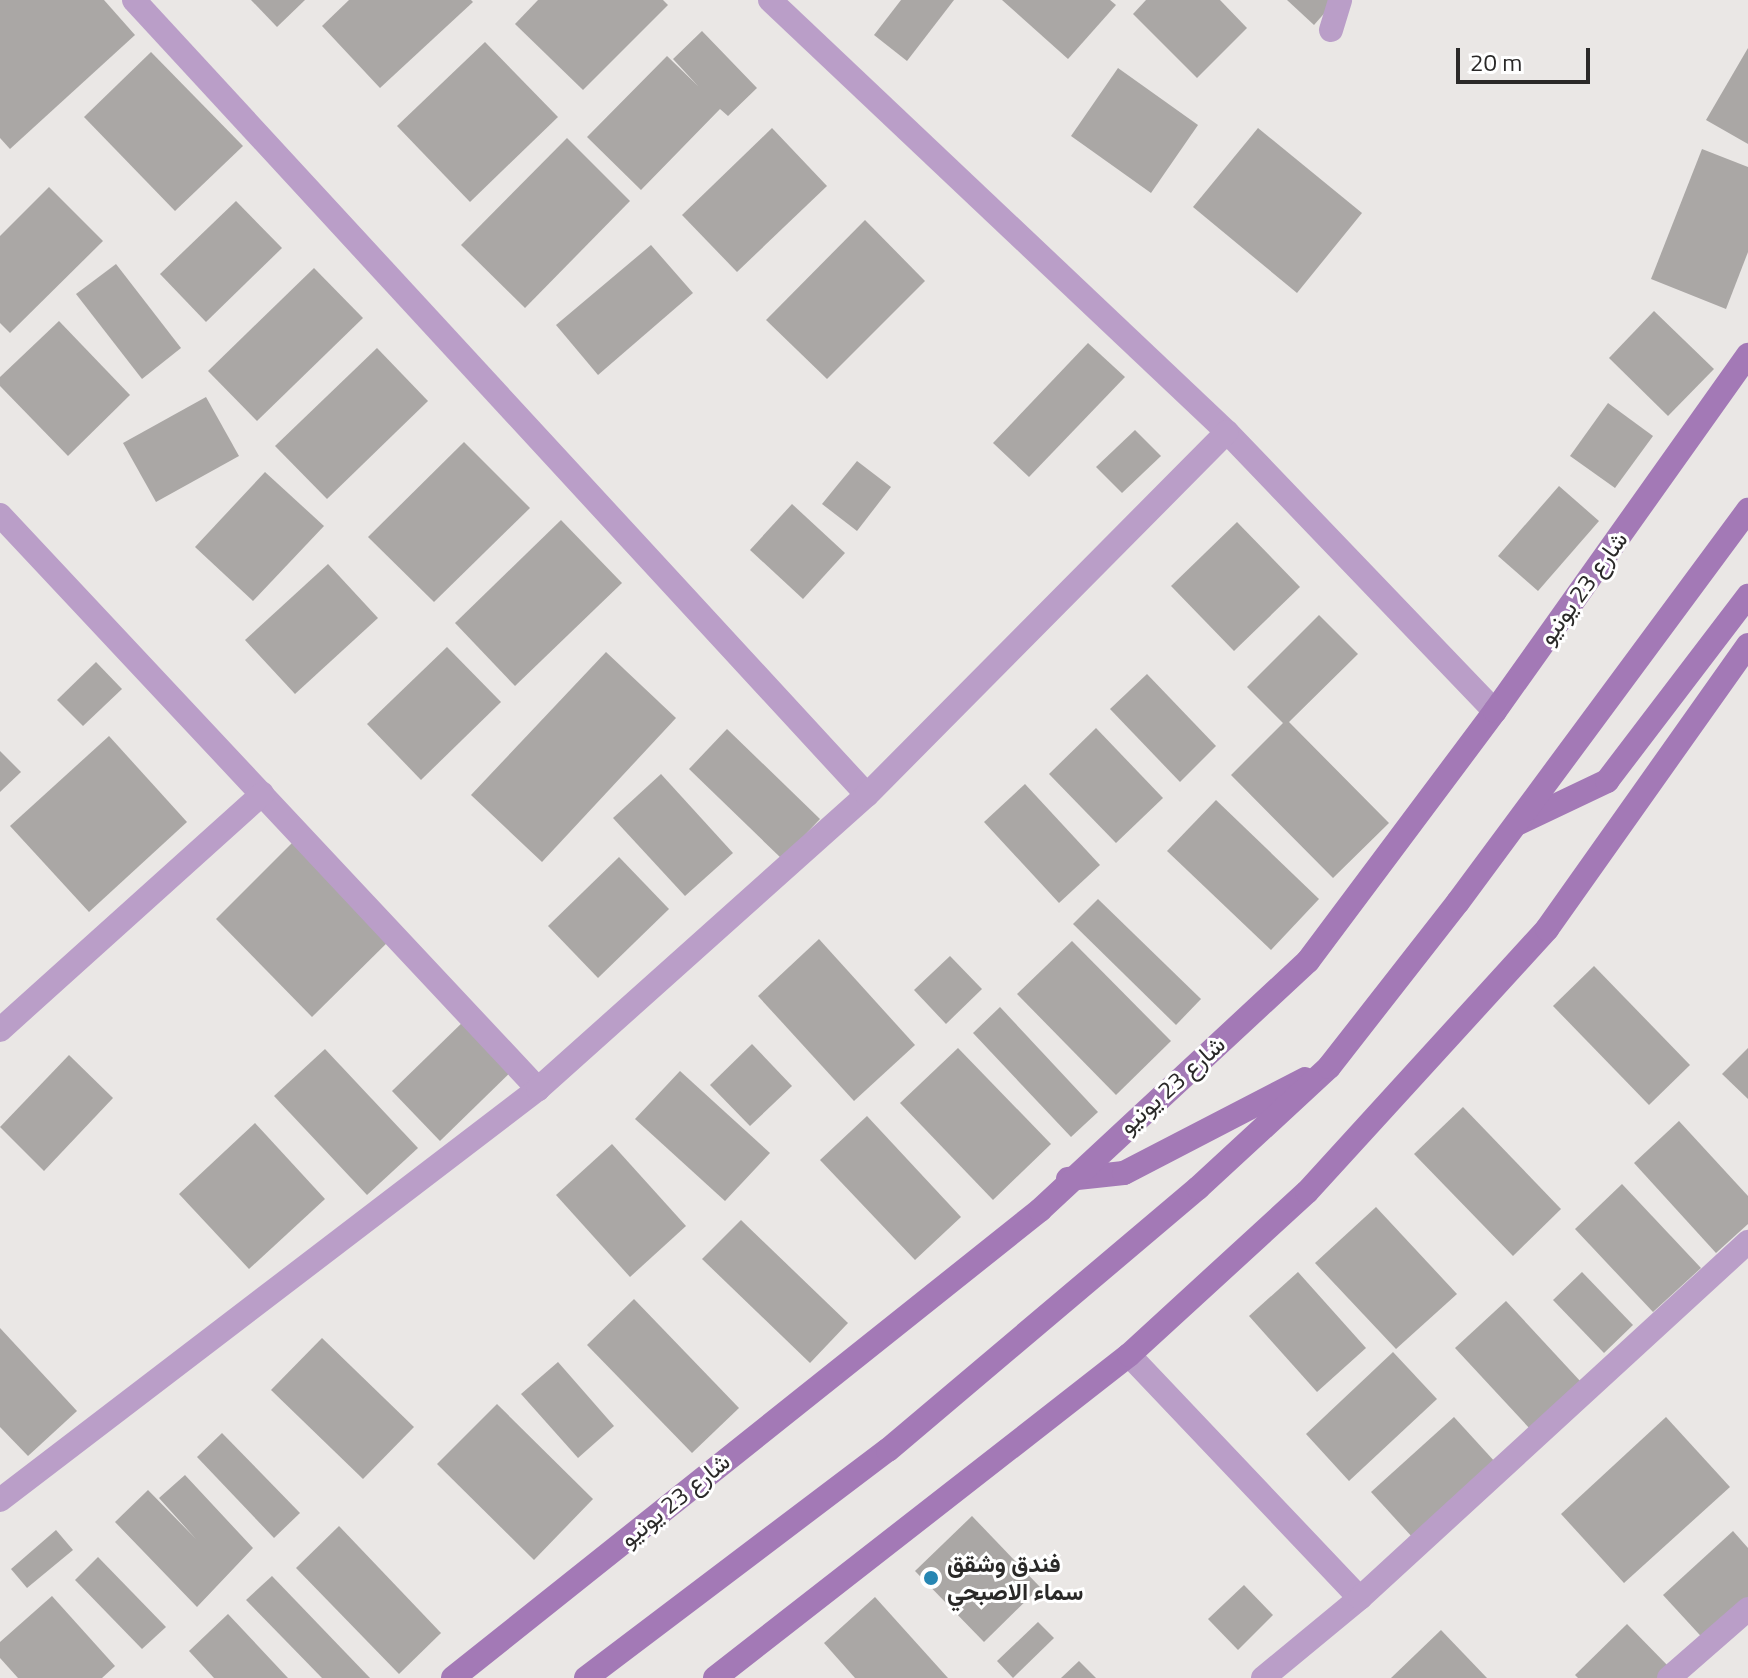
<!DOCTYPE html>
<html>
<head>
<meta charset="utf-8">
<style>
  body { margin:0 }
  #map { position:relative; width:1748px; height:1678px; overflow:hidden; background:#eae7e5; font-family:"Titillium Web",Vazirmatn,sans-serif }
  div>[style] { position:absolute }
  .building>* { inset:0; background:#aaa7a5 }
  .street>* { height:24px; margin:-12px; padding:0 12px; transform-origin:12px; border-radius:12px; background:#ba9ec8 }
  .secondary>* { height:24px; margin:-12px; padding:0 12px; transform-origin:12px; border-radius:12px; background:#a379b6 }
  .dots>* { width:22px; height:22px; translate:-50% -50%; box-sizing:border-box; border:4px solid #fff; border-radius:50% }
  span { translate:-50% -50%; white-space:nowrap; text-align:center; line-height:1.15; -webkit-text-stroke:6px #fff; paint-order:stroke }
  .street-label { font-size:24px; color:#2a2928 }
  .poi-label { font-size:24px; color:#2a2928; font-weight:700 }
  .left { translate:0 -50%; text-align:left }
  .scale { position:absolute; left:1456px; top:48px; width:134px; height:36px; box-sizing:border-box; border:4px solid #2a2928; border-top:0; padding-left:10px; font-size:24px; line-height:28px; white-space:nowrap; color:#2a2928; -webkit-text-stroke:6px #fff; paint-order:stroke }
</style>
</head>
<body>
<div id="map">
  <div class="building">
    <div style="clip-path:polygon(0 0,104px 0,135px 35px,10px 149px,0 138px)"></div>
    <div style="clip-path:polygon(251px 0,305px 0,277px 27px)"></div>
    <div style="clip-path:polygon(349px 0,471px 0,473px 2px,380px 88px,322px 26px)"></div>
    <div style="clip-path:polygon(538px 0,663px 0,668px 5px,583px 90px,515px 24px)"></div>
    <div style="clip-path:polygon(901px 0,954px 0,907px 61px,874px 35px)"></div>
    <div style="clip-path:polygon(1002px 0,1110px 0,1116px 5px,1068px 59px)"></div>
    <div style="clip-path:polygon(1146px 0,1220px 0,1247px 28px,1197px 78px,1133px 14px)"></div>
    <div style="clip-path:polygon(1287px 0,1336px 0,1314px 25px)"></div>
    <div style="clip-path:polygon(702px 31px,757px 88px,728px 116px,720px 109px,641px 190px,587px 137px,667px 56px,698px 86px,673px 59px)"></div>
    <div style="clip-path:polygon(485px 42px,558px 117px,470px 202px,397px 126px)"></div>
    <div style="clip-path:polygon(1748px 48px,1748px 144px,1706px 120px)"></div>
    <div style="clip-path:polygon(151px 52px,243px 146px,175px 211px,84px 117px)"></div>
    <div style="clip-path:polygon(1118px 68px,1198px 125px,1151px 193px,1071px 136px)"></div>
    <div style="clip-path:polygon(772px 128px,827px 186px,737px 272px,682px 215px)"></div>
    <div style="clip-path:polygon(1258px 128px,1362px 213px,1297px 293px,1193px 207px)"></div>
    <div style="clip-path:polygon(567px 138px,630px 201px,525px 308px,461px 245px)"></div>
    <div style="clip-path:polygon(1702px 149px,1748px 167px,1748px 252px,1726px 309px,1651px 279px)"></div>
    <div style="clip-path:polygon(49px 187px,103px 241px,10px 333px,0 323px,0 236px)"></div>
    <div style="clip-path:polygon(236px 201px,282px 248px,206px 322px,160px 274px)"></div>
    <div style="clip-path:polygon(865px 220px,925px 281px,827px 379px,766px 320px)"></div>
    <div style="clip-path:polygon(651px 245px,693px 293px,598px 375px,556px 325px)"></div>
    <div style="clip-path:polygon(116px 264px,181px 348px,142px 379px,76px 294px)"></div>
    <div style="clip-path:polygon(314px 268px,363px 318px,257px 421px,208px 371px)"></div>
    <div style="clip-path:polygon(1654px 311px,1714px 369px,1668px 416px,1609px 358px)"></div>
    <div style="clip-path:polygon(59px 321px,130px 395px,68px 456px,0 386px,0 377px)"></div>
    <div style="clip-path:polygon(1088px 343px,1125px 377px,1029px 477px,993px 443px)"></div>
    <div style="clip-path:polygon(377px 348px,428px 401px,327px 499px,275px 446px)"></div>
    <div style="clip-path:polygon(206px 397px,239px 456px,156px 502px,123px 443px)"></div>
    <div style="clip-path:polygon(1608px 403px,1653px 436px,1615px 488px,1570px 456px)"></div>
    <div style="clip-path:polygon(1135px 430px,1161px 456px,1122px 493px,1096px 467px)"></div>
    <div style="clip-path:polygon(464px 442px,530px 508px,434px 602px,368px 537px)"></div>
    <div style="clip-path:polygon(857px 461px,891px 487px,857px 531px,822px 504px)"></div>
    <div style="clip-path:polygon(265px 472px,324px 526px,253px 601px,195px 547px)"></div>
    <div style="clip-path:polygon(1559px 486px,1599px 521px,1538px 591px,1498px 556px)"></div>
    <div style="clip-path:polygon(792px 504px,845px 553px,803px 599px,750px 550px)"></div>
    <div style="clip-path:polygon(561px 520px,622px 583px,515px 686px,455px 623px)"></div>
    <div style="clip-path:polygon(1237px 522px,1300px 587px,1234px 651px,1171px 586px)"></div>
    <div style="clip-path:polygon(328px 564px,378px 618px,295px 694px,245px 640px)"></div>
    <div style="clip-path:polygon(1319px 615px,1358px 654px,1289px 722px,1389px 823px,1333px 878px,1231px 775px,1283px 723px,1247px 687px)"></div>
    <div style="clip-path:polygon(447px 647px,501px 702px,421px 780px,367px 724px)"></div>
    <div style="clip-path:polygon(606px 652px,676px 718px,542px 862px,471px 795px)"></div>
    <div style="clip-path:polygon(96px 662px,122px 689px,83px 726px,57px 700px)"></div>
    <div style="clip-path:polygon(1147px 674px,1216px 746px,1180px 782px,1110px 709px)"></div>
    <div style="clip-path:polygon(1096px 728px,1163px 798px,1116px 843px,1049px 774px)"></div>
    <div style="clip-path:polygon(727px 729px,820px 819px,782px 859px,689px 769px)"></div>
    <div style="clip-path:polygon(109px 736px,187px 822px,89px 912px,10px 826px)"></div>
    <div style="clip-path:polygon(0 751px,21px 772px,0 792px)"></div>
    <div style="clip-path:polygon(661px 774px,733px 853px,685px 896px,613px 818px)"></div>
    <div style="clip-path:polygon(1025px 784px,1100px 865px,1059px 903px,984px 822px)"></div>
    <div style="clip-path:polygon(1216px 800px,1319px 899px,1271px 950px,1167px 851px)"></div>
    <div style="clip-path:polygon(300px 835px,397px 933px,312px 1017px,216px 919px)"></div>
    <div style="clip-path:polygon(619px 857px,669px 909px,598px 978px,548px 926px)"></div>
    <div style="clip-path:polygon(1098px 899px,1201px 999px,1176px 1025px,1073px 924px)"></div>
    <div style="clip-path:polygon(819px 939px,915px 1045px,854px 1101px,758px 996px)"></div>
    <div style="clip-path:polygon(1072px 941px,1171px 1041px,1116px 1095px,1017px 994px)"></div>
    <div style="clip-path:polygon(950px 956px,982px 989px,946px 1024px,914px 990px)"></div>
    <div style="clip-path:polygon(1594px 966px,1690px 1065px,1649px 1105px,1553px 1006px)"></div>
    <div style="clip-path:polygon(1000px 1007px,1098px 1112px,1071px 1137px,973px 1033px)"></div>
    <div style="clip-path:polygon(468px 1017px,516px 1067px,440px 1141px,392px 1091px)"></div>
    <div style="clip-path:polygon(752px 1044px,792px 1086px,750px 1126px,710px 1085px)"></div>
    <div style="clip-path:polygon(958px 1048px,1051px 1144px,993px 1200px,900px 1103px)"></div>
    <div style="clip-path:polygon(1748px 1048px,1748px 1099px,1722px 1074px)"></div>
    <div style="clip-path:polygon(325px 1049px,418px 1148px,367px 1195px,274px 1096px)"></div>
    <div style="clip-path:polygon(69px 1055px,113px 1098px,44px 1171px,0 1127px)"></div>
    <div style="clip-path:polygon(680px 1071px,770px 1153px,725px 1201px,635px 1119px)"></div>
    <div style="clip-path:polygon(1463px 1107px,1561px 1209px,1513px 1256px,1414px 1154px)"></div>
    <div style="clip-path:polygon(867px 1116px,961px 1217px,915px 1260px,820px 1160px)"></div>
    <div style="clip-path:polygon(1679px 1121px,1748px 1196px,1748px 1224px,1716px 1253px,1634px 1163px)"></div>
    <div style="clip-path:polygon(255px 1123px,325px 1199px,249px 1269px,179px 1194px)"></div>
    <div style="clip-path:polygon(612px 1144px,686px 1226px,630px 1277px,556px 1195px)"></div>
    <div style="clip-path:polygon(1622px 1184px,1701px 1268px,1653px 1312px,1575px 1229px)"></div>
    <div style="clip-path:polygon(1376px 1207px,1457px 1294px,1396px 1349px,1315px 1263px)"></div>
    <div style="clip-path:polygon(741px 1220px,848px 1323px,810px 1363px,702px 1259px)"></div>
    <div style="clip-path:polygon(1298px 1272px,1366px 1348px,1317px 1392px,1249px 1316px)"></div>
    <div style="clip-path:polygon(1582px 1272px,1633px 1325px,1604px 1353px,1553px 1300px)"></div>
    <div style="clip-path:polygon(634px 1299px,739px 1408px,692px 1453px,587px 1345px)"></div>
    <div style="clip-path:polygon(1506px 1301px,1594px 1396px,1544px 1444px,1455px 1348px)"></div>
    <div style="clip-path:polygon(0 1328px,77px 1411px,28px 1456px,0 1427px)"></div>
    <div style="clip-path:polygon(322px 1338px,414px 1427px,363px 1479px,271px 1390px)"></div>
    <div style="clip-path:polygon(1393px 1352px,1437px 1399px,1349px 1481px,1306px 1434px)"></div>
    <div style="clip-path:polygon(558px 1362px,614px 1426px,578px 1458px,521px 1394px)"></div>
    <div style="clip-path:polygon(497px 1404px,593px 1499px,534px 1560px,437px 1464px)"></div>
    <div style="clip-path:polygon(1454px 1417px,1496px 1463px,1413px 1538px,1371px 1492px)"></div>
    <div style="clip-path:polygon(1666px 1417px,1730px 1487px,1624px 1583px,1561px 1514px)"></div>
    <div style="clip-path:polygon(222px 1433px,300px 1513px,274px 1538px,197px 1457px)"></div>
    <div style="clip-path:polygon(185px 1475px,253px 1548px,197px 1607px,115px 1522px,148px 1490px,196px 1539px,159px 1498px)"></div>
    <div style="clip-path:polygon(972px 1516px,1040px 1587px,984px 1642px,915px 1571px)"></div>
    <div style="clip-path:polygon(339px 1526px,441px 1633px,399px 1674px,296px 1568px)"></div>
    <div style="clip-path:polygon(56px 1530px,73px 1550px,27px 1588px,11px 1569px)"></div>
    <div style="clip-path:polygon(1733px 1531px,1748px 1548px,1748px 1609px,1709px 1645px,1663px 1595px)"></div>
    <div style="clip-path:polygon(98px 1557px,166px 1627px,142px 1649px,75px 1580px)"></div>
    <div style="clip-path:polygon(272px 1576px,370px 1678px,322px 1678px,246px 1600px)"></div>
    <div style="clip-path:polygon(1244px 1585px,1273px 1615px,1238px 1650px,1208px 1619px)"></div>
    <div style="clip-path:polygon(52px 1596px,115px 1666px,102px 1678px,18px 1678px,0 1658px,0 1642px)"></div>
    <div style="clip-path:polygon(875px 1597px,948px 1678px,855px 1678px,824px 1643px)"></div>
    <div style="clip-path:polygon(228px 1614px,288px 1678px,214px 1678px,189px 1651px)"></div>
    <div style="clip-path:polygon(1038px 1622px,1054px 1638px,1013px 1678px,997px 1661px)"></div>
    <div style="clip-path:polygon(1627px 1624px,1672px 1670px,1664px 1678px,1578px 1678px,1575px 1675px)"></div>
    <div style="clip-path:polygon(1441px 1630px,1487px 1678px,1391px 1678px)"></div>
    <div style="clip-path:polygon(1079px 1661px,1096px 1678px,1061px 1678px)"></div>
  </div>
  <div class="street">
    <div style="left:134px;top:0;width:1081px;rotate:47.32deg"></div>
    <div style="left:770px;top:0;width:629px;rotate:43.39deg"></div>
    <div style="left:1227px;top:432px;width:387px;rotate:46.2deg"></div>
    <div style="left:1331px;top:30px;width:31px;rotate:-73deg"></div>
    <div style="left:0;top:515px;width:787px;rotate:46.85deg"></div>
    <div style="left:0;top:1030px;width:353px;rotate:-42deg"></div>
    <div style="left:1129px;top:1355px;width:335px;rotate:46.5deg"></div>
    <div style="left:0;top:1500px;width:677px;rotate:-37.38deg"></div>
    <div style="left:538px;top:1089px;width:441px;rotate:-41.8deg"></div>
    <div style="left:867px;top:795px;width:511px;rotate:-45.24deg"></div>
    <div style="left:1263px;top:1678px;width:126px;rotate:-39.5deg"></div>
    <div style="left:1360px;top:1598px;width:527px;rotate:-42.54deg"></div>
    <div style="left:1669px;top:1678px;width:105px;rotate:-41.1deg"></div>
  </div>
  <div class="secondary">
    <div style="left:1519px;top:823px;width:98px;rotate:-25.5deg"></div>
    <div style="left:1607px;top:781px;width:233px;rotate:-52.7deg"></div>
    <div style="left:1068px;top:1179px;width:56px;rotate:-6.1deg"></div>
    <div style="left:1124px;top:1173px;width:204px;rotate:-27.4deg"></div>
    <div style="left:453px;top:1678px;width:751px;rotate:-38.56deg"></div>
    <div style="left:1040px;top:1210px;width:366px;rotate:-42.9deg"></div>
    <div style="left:1308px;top:961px;width:312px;rotate:-53.2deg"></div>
    <div style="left:1495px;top:711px;width:437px;rotate:-54.6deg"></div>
    <div style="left:586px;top:1678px;width:378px;rotate:-37.1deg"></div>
    <div style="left:888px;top:1450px;width:406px;rotate:-40.2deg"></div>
    <div style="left:1198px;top:1188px;width:178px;rotate:-42.7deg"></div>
    <div style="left:1329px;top:1067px;width:209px;rotate:-52deg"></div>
    <div style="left:1458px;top:902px;width:488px;rotate:-53.5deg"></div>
    <div style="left:715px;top:1678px;width:525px;rotate:-37.96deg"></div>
    <div style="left:1129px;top:1355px;width:241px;rotate:-42.5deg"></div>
    <div style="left:1307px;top:1192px;width:356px;rotate:-47.6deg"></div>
    <div style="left:1547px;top:929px;width:348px;rotate:-54.7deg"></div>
  </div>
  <div class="dots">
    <div style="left:931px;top:1578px;background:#2786b2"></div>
  </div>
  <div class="street-label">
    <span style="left:1583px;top:588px;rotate:-54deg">شارع 23 يونيو</span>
    <span style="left:1172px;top:1085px;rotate:-42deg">شارع 23 يونيو</span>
    <span style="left:675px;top:1500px;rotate:-39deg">شارع 23 يونيو</span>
  </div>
  <div class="poi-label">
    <span class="left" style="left:947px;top:1578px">فندق وشقق<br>سماء الاصبحي</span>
  </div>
  <div class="scale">20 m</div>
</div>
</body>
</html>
